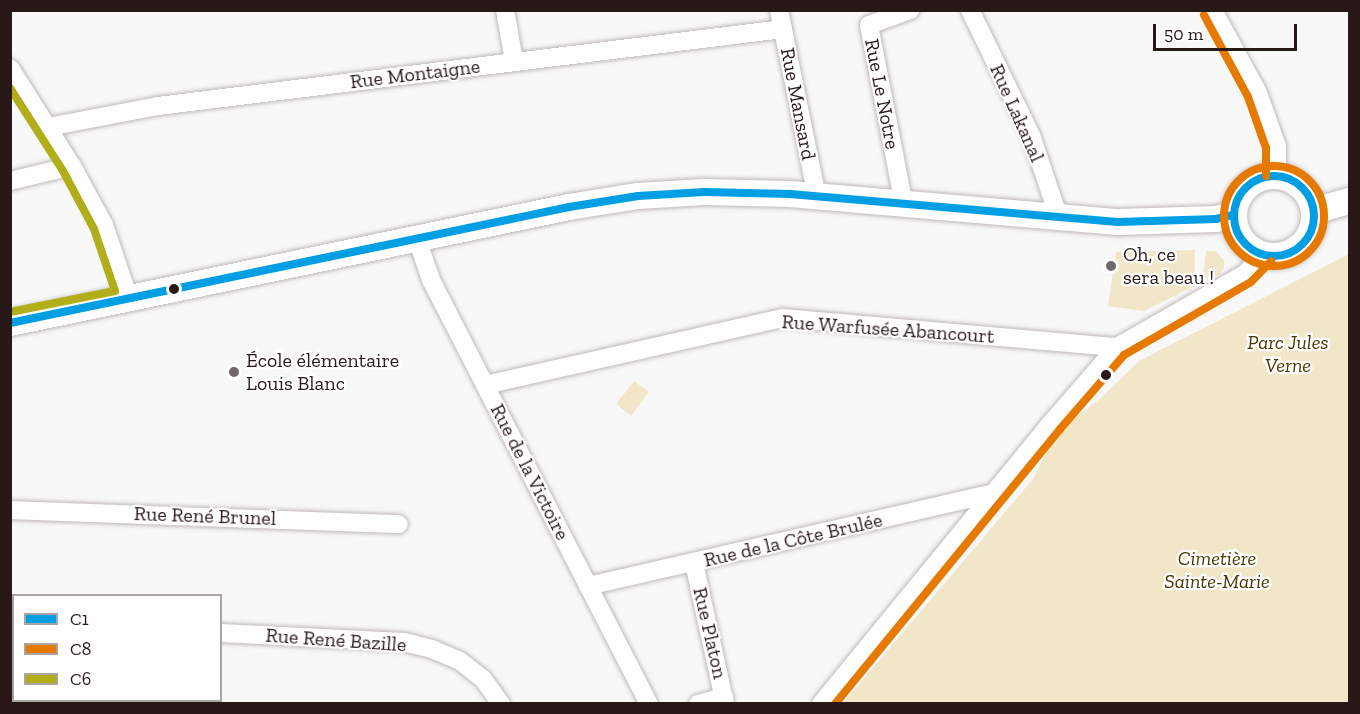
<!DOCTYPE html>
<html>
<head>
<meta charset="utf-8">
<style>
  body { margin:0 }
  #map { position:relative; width:1360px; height:714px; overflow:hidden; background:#f8f8f8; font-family:"Zilla Slab",serif }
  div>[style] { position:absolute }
  .green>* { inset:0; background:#f1e6c8 }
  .roads { filter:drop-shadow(0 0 2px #c1b9b9) drop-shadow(0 0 2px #c1b9b9) }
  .street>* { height:18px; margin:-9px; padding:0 9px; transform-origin:9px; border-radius:9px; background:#fefefe }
  .secondary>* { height:26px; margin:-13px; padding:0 13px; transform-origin:13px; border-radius:13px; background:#fefefe }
  .secondary>.ring { margin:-13px; padding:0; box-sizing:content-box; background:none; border:26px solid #fefefe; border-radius:50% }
  .bus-1>* { height:8px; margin:-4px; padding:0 4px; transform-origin:4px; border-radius:4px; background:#009ee3 }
  .bus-1>.ring { margin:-4px; padding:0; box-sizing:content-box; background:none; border:8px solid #009ee3; border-radius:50% }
  .bus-2>* { height:8px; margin:-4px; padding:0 4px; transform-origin:4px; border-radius:4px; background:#e67900 }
  .bus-2>.ring { margin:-4px; padding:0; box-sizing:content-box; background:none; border:8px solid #e67900; border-radius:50% }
  .bus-3>* { height:8px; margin:-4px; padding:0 4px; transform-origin:4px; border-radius:4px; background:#b1ae19 }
  .dots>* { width:16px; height:16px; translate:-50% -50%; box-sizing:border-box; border:3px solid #fff; border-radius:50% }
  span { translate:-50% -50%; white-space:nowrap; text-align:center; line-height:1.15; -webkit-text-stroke:4.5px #fff; paint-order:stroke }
  .street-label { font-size:20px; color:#281918 }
  .poi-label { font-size:20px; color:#281918 }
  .left { translate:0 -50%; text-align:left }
  .park-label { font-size:20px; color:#493800; font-style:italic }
  .frame { position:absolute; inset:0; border:12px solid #281918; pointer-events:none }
  .legend { position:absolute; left:12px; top:594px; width:210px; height:108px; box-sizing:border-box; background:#fff; border:2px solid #a9a3a3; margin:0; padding:8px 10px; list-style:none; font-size:18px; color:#281918 }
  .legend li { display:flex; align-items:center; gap:12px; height:30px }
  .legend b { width:30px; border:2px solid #a9a3a3 }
  .scale { position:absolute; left:1153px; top:24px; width:144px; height:27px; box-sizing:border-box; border:3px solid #281918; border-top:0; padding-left:8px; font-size:18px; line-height:21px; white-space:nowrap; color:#281918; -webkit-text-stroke:4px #fff; paint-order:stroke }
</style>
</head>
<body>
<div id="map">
  <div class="green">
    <div style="clip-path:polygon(1195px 250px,1194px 286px,1144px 311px,1108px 306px,1116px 252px)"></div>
    <div style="clip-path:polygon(1206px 251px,1216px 251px,1224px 261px,1224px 268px,1219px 275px,1203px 278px)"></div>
    <div style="clip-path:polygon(1349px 254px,1349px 703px,843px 703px,1033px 479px,1057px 431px,1101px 398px,1139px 361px)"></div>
    <div style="clip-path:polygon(634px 381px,649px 392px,631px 416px,616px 404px)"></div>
  </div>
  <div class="roads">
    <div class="street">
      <div style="left:505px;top:10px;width:52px;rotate:80deg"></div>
      <div style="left:779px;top:10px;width:191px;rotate:78.5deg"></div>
      <div style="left:970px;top:10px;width:139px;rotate:64deg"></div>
      <div style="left:1031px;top:135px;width:88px;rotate:71.4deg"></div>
      <div style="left:1213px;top:10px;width:94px;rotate:61.5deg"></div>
      <div style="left:1258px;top:93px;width:56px;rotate:70.3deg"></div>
      <div style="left:1277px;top:146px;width:30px;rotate:90deg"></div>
      <div style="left:10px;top:68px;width:116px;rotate:57.7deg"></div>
      <div style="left:72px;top:166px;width:67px;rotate:61.5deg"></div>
      <div style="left:104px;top:225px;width:78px;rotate:71.3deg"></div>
      <div style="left:48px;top:127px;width:112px;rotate:-10.8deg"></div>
      <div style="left:158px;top:106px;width:630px;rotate:-7.02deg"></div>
      <div style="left:10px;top:181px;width:64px;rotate:-13.6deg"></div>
      <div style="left:904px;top:205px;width:183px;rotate:-101deg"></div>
      <div style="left:869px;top:25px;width:44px;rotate:-20.1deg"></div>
      <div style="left:417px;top:239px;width:43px;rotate:71.1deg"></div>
      <div style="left:431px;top:280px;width:477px;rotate:62.8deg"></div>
      <div style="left:485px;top:385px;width:305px;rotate:-12.7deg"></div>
      <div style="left:783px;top:318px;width:335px;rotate:5deg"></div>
      <div style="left:10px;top:510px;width:389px;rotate:2.1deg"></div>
      <div style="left:694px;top:563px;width:144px;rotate:77.6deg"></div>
      <div style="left:588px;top:586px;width:420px;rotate:-12.9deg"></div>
      <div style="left:10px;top:623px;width:4px"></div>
      <div style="left:220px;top:633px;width:184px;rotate:2.8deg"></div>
      <div style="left:404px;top:642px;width:29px;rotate:14deg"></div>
      <div style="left:432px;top:649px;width:30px;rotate:23deg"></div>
      <div style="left:460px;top:661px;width:29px;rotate:38deg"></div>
      <div style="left:483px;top:679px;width:31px;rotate:54deg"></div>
      <div style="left:698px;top:704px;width:27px;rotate:-15deg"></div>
      <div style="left:821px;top:704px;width:365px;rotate:-50.7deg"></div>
      <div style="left:1052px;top:422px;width:99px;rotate:-49.1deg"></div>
      <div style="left:1117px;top:347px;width:149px;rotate:-29.8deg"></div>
      <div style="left:1246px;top:273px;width:25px;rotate:-48deg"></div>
    </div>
    <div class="secondary">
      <div class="ring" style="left:1234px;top:176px;width:54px;height:54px"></div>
      <div style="left:1314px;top:211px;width:37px;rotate:-16deg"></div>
      <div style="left:10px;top:323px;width:571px;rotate:-11.72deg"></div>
      <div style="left:569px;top:207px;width:70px;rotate:-9.1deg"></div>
      <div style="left:638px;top:196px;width:66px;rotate:-3.5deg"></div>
      <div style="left:704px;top:192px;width:86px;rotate:1.3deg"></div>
      <div style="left:790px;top:194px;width:329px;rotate:4.9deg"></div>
      <div style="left:1118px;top:222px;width:98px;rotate:-1.8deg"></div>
      <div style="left:1216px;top:219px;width:18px;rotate:-13deg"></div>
    </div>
  </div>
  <div class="bus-1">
    <div class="ring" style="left:1234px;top:176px;width:72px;height:72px"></div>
    <div style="left:10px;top:323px;width:571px;rotate:-11.72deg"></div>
    <div style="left:569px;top:207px;width:70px;rotate:-9.1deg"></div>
    <div style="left:638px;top:196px;width:66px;rotate:-3.5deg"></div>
    <div style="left:704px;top:192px;width:86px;rotate:1.3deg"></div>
    <div style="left:790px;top:194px;width:329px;rotate:4.9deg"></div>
    <div style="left:1118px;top:222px;width:98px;rotate:-1.8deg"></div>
    <div style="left:1216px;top:219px;width:18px;rotate:-13deg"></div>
  </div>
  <div class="bus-2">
    <div style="left:1204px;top:15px;width:93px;rotate:61.8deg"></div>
    <div style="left:1248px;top:97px;width:54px;rotate:70.6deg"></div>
    <div style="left:1266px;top:148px;width:28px;rotate:90deg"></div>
    <div class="ring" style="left:1224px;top:166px;width:92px;height:92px"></div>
    <div style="left:835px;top:704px;width:355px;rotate:-50.7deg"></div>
    <div style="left:1060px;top:429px;width:98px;rotate:-49.1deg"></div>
    <div style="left:1124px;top:355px;width:146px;rotate:-29.9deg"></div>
    <div style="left:1251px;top:282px;width:29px;rotate:-46deg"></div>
  </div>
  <div class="bus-3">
    <div style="left:10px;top:88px;width:98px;rotate:57.4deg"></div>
    <div style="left:63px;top:171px;width:66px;rotate:61.9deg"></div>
    <div style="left:94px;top:229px;width:65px;rotate:71.3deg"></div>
    <div style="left:115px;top:291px;width:107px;rotate:168.7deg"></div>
  </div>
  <div class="dots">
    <div style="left:1111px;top:266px;background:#716766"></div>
    <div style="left:174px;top:289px;background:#281918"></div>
    <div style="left:234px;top:372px;background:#716766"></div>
    <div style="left:1106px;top:375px;background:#281918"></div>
  </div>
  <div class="street-label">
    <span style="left:415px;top:74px;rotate:-7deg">Rue Montaigne</span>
    <span style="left:882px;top:94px;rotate:79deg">Rue Le Notre</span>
    <span style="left:798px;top:104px;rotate:79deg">Rue Mansard</span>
    <span style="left:1017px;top:113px;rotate:66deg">Rue Lakanal</span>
    <span style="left:888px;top:329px;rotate:4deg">Rue Warfusée Abancourt</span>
    <span style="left:530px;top:472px;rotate:63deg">Rue de la Victoire</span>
    <span style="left:205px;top:516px;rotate:2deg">Rue René Brunel</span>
    <span style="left:793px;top:540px;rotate:-13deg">Rue de la Côte Brulée</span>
    <span style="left:710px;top:633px;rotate:77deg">Rue Platon</span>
    <span style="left:336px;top:640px;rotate:4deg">Rue René Bazille</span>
  </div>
  <div class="poi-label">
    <span class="left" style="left:1123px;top:266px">Oh, ce<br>sera beau !</span>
    <span class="left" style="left:246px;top:372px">École élémentaire<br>Louis Blanc</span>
  </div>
  <div class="park-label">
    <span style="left:1288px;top:354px">Parc Jules<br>Verne</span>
    <span style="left:1217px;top:570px">Cimetière<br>Sainte-Marie</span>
  </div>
  <div class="frame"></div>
  <ul class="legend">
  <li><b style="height:8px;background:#009ee3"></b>C1</li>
  <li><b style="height:8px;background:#e67900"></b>C8</li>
  <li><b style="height:8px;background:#b1ae19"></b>C6</li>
  </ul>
  <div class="scale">50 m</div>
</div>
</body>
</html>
